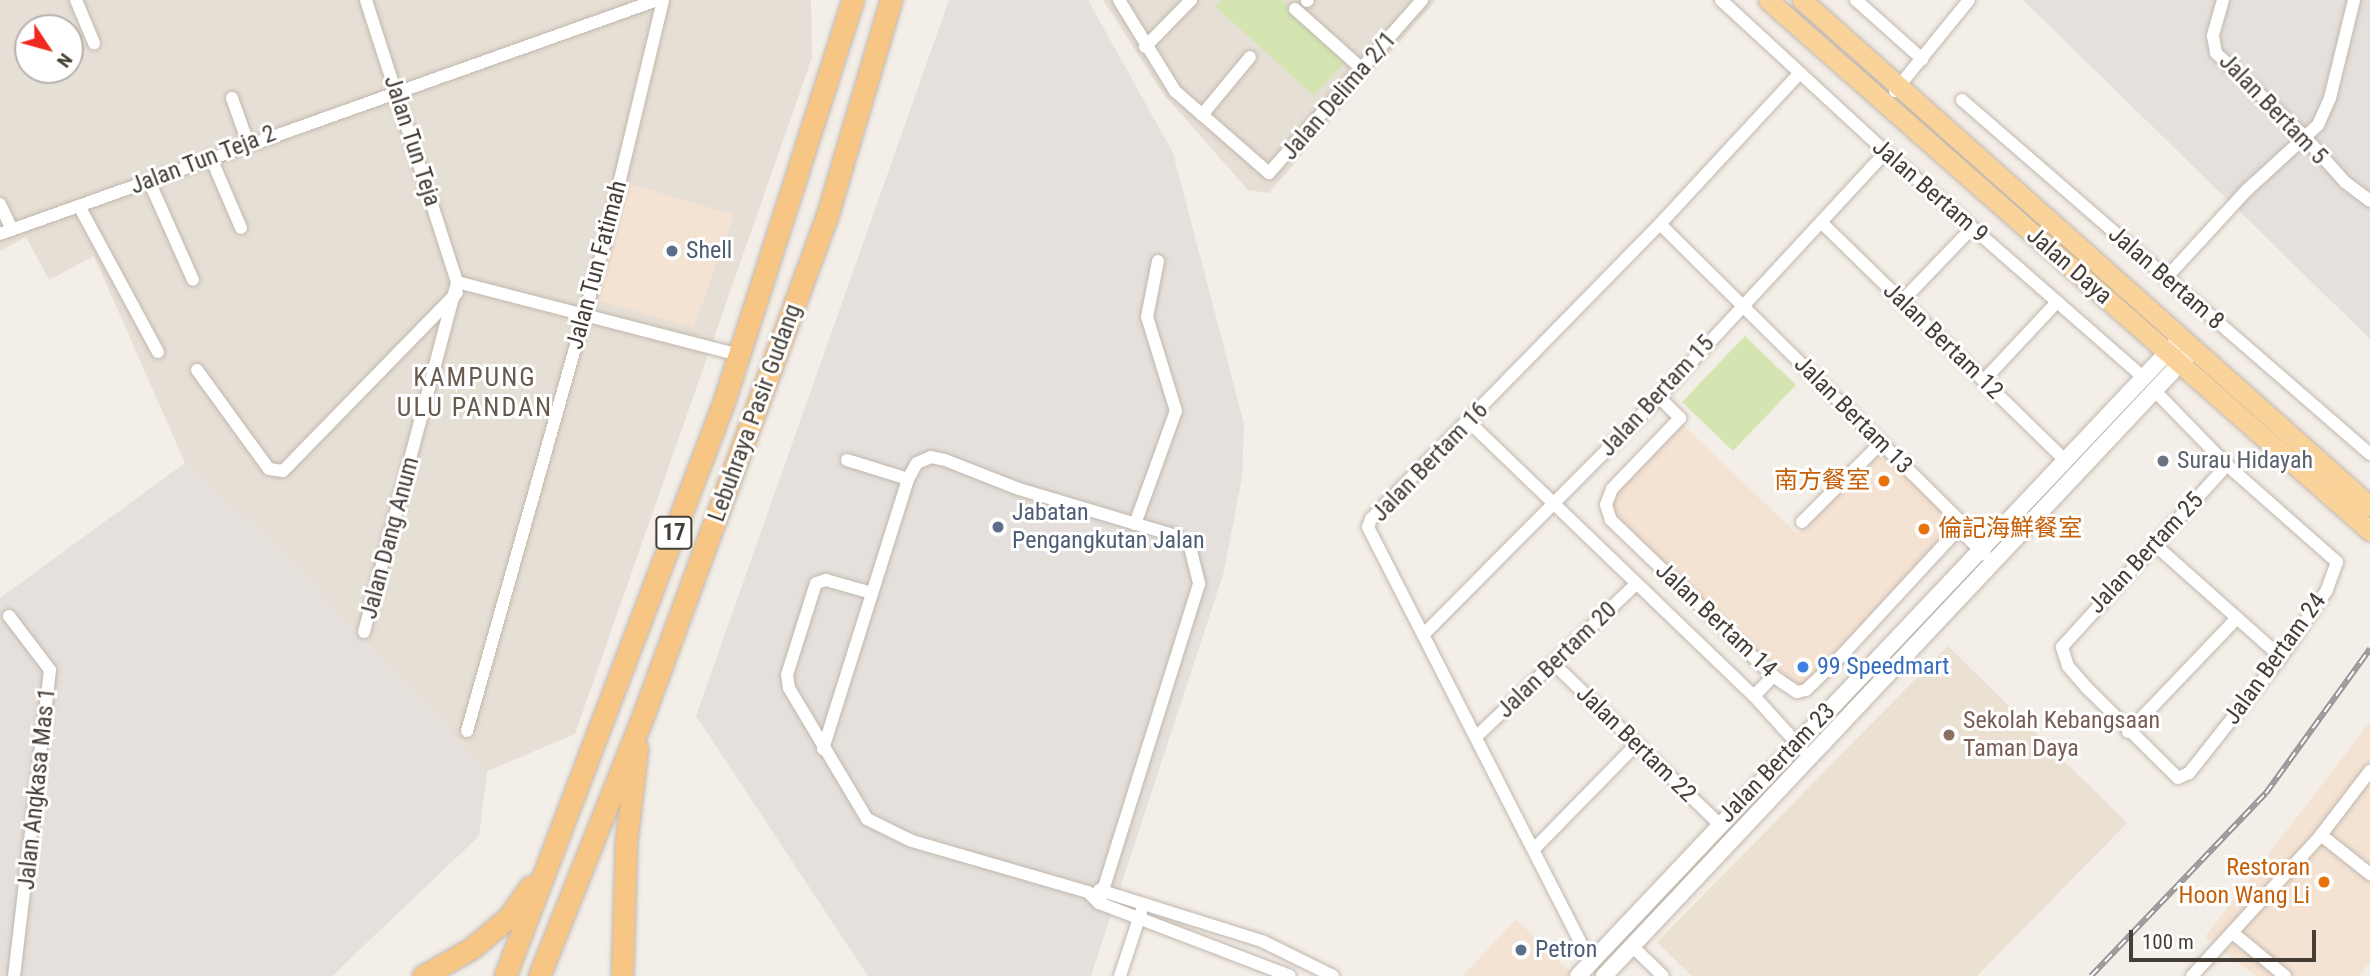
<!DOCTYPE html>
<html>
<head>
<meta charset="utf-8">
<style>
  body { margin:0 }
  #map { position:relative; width:2370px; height:976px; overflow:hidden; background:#f3eee7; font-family:"Roboto Condensed","Noto Sans SC",sans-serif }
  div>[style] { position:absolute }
  .residential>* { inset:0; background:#e6dfd5 }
  .commercial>* { inset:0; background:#f4e2d3 }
  .industrial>* { inset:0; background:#e5e0dc }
  .education>* { inset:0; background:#ebe1d2 }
  .green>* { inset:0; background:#d4e5b2 }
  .roads { filter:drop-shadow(0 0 2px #c1b7ad) drop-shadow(0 0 2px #c1b7ad) }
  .minor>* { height:12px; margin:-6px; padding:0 6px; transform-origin:6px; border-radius:6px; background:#fff }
  .tertiary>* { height:16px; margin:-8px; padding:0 8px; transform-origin:8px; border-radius:8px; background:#fff }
  .primary>* { height:19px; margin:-9.5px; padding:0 9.5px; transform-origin:9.5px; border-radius:9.5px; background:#f9d39a }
  .trunk>* { height:21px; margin:-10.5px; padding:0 10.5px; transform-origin:10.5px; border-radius:10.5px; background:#f8c684 }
  .rail>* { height:6px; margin-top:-3px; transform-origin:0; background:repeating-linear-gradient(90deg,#fff 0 10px,#969696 0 20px); box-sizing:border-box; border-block:2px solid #969696 }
  .dots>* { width:19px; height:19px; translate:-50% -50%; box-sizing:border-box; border:4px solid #fff; border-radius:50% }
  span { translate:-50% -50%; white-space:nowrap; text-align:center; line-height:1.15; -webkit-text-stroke:6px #fff; paint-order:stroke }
  .shield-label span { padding:2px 5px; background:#fff; border:2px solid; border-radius:5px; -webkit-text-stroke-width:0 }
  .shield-label { font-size:23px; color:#453e36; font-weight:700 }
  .street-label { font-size:24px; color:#453e36 }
  .service-label { font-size:24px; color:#4e5e75 }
  .left { translate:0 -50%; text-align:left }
  .worship-label { font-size:24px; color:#5b616d }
  .food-label { font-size:24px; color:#c56008 }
  .right { translate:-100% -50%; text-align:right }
  .shop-label { font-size:24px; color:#366cbe }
  .education-label { font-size:24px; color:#785e54 }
  .neighbourhood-label { font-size:26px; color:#685a4e; letter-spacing:2px }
  .north { position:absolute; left:14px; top:14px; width:70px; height:70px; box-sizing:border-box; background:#fff; border:2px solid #b5b2af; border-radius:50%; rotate:126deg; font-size:19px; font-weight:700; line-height:28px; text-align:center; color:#453e36 }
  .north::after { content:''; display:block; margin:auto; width:24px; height:32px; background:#ef2921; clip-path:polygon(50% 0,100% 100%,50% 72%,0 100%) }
  .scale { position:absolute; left:2129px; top:930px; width:187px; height:32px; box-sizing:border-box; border:4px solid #453e36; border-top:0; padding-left:9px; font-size:21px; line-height:24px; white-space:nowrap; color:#453e36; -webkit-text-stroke:5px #fff; paint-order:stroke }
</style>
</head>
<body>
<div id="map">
  <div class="residential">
    <div style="clip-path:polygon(evenodd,0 0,811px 0,812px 58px,575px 734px,487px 771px,280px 551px,185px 463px,94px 256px,49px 280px,26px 237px,0 251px,0 0,28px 28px,70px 28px,70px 70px,28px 70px,28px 28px)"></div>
    <div style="clip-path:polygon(1103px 0,1436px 0,1269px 193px,1248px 190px,1162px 92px)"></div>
  </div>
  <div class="commercial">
    <div style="clip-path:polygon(631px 184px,734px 215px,694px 327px,598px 301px)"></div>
    <div style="clip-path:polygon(1682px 424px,1797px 534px,1882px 449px,1957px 524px,1804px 686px,1797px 687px,1616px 518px,1611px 506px,1616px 492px)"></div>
    <div style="clip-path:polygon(2370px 722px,2370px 962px,2359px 976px,2256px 976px,2205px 937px)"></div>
    <div style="clip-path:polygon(1516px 919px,1570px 972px,1566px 976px,1463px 976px)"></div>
  </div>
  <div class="industrial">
    <div style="clip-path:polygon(949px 0,1088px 0,1173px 153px,1244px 424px,1242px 478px,1223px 575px,1091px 976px,868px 976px,696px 716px)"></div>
    <div style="clip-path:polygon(2023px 0,2370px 0,2370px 339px)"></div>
    <div style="clip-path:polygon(185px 463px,280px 551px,487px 771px,479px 836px,332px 976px,0 976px,0 598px)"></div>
  </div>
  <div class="education">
    <div style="clip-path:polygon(1948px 646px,2127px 823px,1977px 976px,1692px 976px,1657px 942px)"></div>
  </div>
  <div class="green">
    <div style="clip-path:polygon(1221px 0,1281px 0,1347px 60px,1314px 96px,1215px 6px)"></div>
    <div style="clip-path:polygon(1745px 336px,1796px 385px,1733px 451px,1682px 402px)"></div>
  </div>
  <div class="roads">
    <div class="minor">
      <div style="left:76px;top:0;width:47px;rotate:67.3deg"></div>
      <div style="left:1119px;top:0;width:107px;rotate:58.4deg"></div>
      <div style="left:1175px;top:91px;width:125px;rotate:41.1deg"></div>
      <div style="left:1269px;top:173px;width:231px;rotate:-48.5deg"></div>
      <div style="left:1721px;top:0;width:224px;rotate:42.7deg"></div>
      <div style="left:1886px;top:152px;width:342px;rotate:41.2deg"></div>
      <div style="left:1856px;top:0;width:89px;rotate:41.8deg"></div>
      <div style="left:2223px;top:0;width:37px;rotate:106deg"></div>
      <div style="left:2213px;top:36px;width:17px;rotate:80deg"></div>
      <div style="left:2216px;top:53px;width:122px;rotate:43.3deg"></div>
      <div style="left:2305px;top:137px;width:60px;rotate:48.4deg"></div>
      <div style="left:2345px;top:182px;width:31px;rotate:37deg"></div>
      <div style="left:1307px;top:1px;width:1px;rotate:-45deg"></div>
      <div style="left:1295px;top:9px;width:90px;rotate:41.8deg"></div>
      <div style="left:1145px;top:47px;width:66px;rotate:-45.6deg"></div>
      <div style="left:1895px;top:91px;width:117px;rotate:-50.9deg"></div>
      <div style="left:232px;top:98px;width:48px;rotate:70.4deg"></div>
      <div style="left:1962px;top:100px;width:540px;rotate:40.95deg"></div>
      <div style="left:1202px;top:115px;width:75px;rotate:-50.4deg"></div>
      <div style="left:211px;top:158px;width:76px;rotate:66.8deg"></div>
      <div style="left:149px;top:181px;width:108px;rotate:66deg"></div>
      <div style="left:0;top:204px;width:26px;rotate:65deg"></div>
      <div style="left:79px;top:206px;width:166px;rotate:61.6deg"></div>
      <div style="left:1821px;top:222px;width:341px;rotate:44.3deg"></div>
      <div style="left:1660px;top:224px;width:426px;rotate:44.7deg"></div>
      <div style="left:1963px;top:524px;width:11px;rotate:80deg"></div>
      <div style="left:1965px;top:535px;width:28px;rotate:44deg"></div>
      <div style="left:0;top:234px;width:697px;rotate:-19.6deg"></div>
      <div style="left:2166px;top:278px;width:120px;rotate:-47.4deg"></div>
      <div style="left:2247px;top:190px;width:96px;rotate:-42.5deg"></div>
      <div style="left:2318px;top:125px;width:30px;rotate:-66deg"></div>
      <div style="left:2330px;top:98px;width:101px;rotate:-76.2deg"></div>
      <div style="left:457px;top:282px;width:292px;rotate:14.5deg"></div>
      <div style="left:1902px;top:301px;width:101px;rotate:-46.2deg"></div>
      <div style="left:197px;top:370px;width:122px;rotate:54deg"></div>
      <div style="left:269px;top:469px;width:14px;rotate:8deg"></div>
      <div style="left:283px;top:471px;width:249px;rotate:-45.7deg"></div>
      <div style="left:1984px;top:380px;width:107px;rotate:-46.9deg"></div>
      <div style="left:2155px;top:391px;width:103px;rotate:45.8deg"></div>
      <div style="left:2227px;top:465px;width:147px;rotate:41.4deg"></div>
      <div style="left:2337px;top:562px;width:30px;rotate:110deg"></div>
      <div style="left:2327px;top:590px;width:81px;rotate:124.5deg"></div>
      <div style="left:2281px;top:657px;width:148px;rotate:128.4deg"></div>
      <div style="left:2189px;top:773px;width:12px;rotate:156deg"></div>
      <div style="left:2178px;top:778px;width:128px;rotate:-135.3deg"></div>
      <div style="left:2087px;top:688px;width:29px;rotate:-131deg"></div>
      <div style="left:2068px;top:666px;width:20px;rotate:-108deg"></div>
      <div style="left:2062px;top:647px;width:246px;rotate:-47.8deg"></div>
      <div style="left:1659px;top:397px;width:30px;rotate:45deg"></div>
      <div style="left:1680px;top:418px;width:98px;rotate:133.8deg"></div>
      <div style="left:1612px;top:489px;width:17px;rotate:111deg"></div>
      <div style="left:1606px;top:505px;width:16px;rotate:72deg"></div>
      <div style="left:1611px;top:520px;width:225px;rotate:43.9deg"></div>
      <div style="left:1773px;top:676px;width:29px;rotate:34deg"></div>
      <div style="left:1797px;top:692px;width:9px;rotate:-13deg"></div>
      <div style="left:1806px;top:690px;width:52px;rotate:-44.2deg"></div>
      <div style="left:1843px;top:654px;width:177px;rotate:-47.3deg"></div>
      <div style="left:1468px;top:421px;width:397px;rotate:43.9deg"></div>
      <div style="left:1754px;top:696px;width:72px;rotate:47.8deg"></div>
      <div style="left:847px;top:460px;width:64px;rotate:17.3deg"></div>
      <div style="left:1802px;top:522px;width:112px;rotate:-45deg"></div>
      <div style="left:1135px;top:524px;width:120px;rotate:-70.1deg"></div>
      <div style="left:1176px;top:411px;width:98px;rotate:-107.1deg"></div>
      <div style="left:1147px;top:317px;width:57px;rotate:-78.9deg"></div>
      <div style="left:1963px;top:524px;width:11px;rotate:5deg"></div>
      <div style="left:1974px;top:525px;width:21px;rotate:37deg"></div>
      <div style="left:2154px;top:544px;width:170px;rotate:41.7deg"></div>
      <div style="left:872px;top:593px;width:48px;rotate:-164.2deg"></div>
      <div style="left:826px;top:580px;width:10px;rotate:163deg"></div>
      <div style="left:816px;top:583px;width:96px;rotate:107.5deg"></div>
      <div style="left:787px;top:675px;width:13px;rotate:81deg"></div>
      <div style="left:789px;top:688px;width:152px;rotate:59.2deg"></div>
      <div style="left:867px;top:819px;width:50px;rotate:26.1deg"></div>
      <div style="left:912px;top:841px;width:183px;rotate:16.2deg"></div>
      <div style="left:1088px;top:892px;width:16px;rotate:45deg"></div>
      <div style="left:1099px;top:903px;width:204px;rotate:20.9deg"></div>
      <div style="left:9px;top:616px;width:68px;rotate:52.8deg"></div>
      <div style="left:50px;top:670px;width:308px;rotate:96.7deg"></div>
      <div style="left:364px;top:632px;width:362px;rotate:-75.1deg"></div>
      <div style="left:457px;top:282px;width:296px;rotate:-107.9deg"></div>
      <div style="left:1423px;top:635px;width:335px;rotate:-45.2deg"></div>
      <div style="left:1659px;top:397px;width:334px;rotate:-47.2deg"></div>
      <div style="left:1553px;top:663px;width:231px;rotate:44.1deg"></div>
      <div style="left:1754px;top:696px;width:28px;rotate:-46deg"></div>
      <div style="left:467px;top:731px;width:508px;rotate:-74.24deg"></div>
      <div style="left:605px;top:242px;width:249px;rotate:-76.5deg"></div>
      <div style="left:2128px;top:732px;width:158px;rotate:-46.3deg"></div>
      <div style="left:1477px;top:736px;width:220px;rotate:-43.7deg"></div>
      <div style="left:823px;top:749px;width:283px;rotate:-72.5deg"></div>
      <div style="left:908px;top:479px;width:18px;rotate:-61deg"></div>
      <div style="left:917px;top:463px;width:15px;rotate:-23deg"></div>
      <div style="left:931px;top:457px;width:14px;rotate:12deg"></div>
      <div style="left:945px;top:460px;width:79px;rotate:21.4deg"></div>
      <div style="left:1019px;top:489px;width:165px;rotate:16.6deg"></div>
      <div style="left:1177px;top:536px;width:17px;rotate:40deg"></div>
      <div style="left:1190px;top:547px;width:38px;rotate:76deg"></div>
      <div style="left:1199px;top:584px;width:334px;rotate:107.4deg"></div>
      <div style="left:2321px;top:835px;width:63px;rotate:38.5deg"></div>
      <div style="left:1534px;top:849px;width:147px;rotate:-45.6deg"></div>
      <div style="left:1099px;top:890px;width:171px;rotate:17.4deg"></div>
      <div style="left:1262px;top:941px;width:79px;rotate:26.2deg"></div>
      <div style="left:2234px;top:934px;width:66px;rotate:39.5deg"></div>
      <div style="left:1632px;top:946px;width:43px;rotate:44.1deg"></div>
      <div style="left:1591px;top:963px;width:490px;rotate:-117.1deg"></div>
      <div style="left:1368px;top:527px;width:9px;rotate:-69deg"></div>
      <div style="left:1371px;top:519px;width:413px;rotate:-45.6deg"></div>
      <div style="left:1660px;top:224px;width:206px;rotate:-47.2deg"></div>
      <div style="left:1120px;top:976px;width:67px;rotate:-71.8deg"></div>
      <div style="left:2192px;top:976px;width:191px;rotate:-47.5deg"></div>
      <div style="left:2321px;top:835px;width:81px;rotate:-52.6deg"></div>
    </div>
    <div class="tertiary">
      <div style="left:1578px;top:976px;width:878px;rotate:-46.62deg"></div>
      <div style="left:1604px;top:976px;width:851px;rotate:-46.76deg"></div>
    </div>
    <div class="primary">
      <div style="left:1768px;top:0;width:803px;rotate:41.41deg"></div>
      <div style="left:1802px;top:0;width:761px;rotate:41.7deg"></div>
    </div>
    <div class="trunk">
      <div style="left:423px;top:976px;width:56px;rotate:-29.7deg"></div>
      <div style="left:472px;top:948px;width:48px;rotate:-40deg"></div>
      <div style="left:509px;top:917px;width:37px;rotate:-55deg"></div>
      <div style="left:505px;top:976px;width:612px;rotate:-69.14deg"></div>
      <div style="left:723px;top:404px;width:424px;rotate:-72.2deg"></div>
      <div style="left:539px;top:976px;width:280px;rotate:-68.2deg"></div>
      <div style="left:643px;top:716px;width:533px;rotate:-69.8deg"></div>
      <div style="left:827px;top:216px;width:225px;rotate:-73.5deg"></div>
      <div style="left:622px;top:976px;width:134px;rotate:-88.3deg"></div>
      <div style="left:626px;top:842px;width:94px;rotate:-83.3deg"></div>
    </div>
  </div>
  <div class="rail">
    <div style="left:2091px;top:976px;width:253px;rotate:-46.3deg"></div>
    <div style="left:2266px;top:793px;width:178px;rotate:-54.2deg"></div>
  </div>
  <div class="dots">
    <div style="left:672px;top:251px;background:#5c6f8a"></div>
    <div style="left:2163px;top:461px;background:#6b7280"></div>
    <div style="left:1884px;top:481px;background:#e8710a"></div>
    <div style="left:998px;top:527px;background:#5c6f8a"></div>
    <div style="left:1924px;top:529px;background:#e8710a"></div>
    <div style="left:1803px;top:667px;background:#3f7fe0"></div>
    <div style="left:1949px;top:735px;background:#8d6e63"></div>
    <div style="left:2324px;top:882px;background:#e8710a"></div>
    <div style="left:1521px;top:950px;background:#5c6f8a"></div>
  </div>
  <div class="shield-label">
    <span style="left:674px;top:533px">17</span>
  </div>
  <div class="street-label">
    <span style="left:1339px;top:96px;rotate:-49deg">Jalan Delima 2/1</span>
    <span style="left:2273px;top:109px;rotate:46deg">Jalan Bertam 5</span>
    <span style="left:412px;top:141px;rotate:72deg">Jalan Tun Teja</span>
    <span style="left:203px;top:160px;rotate:-21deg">Jalan Tun Teja 2</span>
    <span style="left:1930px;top:191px;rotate:41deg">Jalan Bertam 9</span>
    <span style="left:597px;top:265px;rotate:-75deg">Jalan Tun Fatimah</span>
    <span style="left:2069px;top:266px;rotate:41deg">Jalan Daya</span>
    <span style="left:2166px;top:278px;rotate:41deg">Jalan Bertam 8</span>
    <span style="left:1943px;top:341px;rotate:44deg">Jalan Bertam 12</span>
    <span style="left:1657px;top:396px;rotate:-47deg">Jalan Bertam 15</span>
    <span style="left:755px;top:413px;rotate:-70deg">Lebuhraya Pasir Gudang</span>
    <span style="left:1853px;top:415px;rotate:45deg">Jalan Bertam 13</span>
    <span style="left:1430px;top:462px;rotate:-46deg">Jalan Bertam 16</span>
    <span style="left:390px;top:538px;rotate:-75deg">Jalan Dang Anum</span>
    <span style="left:2146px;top:553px;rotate:-47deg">Jalan Bertam 25</span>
    <span style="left:1716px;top:620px;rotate:43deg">Jalan Bertam 14</span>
    <span style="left:2275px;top:659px;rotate:-54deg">Jalan Bertam 24</span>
    <span style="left:1557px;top:660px;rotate:-44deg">Jalan Bertam 20</span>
    <span style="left:1636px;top:744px;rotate:44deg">Jalan Bertam 22</span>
    <span style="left:1777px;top:763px;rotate:-46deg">Jalan Bertam 23</span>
    <span style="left:37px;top:789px;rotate:-84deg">Jalan Angkasa Mas 1</span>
  </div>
  <div class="service-label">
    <span class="left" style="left:686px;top:251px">Shell</span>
    <span class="left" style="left:1012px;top:527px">Jabatan<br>Pengangkutan Jalan</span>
    <span class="left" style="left:1535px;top:950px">Petron</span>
  </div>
  <div class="worship-label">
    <span class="left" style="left:2177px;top:461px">Surau Hidayah</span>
  </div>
  <div class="food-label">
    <span class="right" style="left:1870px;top:481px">南方餐室</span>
    <span class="left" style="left:1938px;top:529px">倫記海鮮餐室</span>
    <span class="right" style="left:2310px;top:882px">Restoran<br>Hoon Wang Li</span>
  </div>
  <div class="shop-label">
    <span class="left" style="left:1817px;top:667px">99 Speedmart</span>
  </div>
  <div class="education-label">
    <span class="left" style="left:1963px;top:735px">Sekolah Kebangsaan<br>Taman Daya</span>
  </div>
  <div class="neighbourhood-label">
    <span style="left:475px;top:393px">KAMPUNG<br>ULU PANDAN</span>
  </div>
  <div class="north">N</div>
  <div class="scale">100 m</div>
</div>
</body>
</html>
